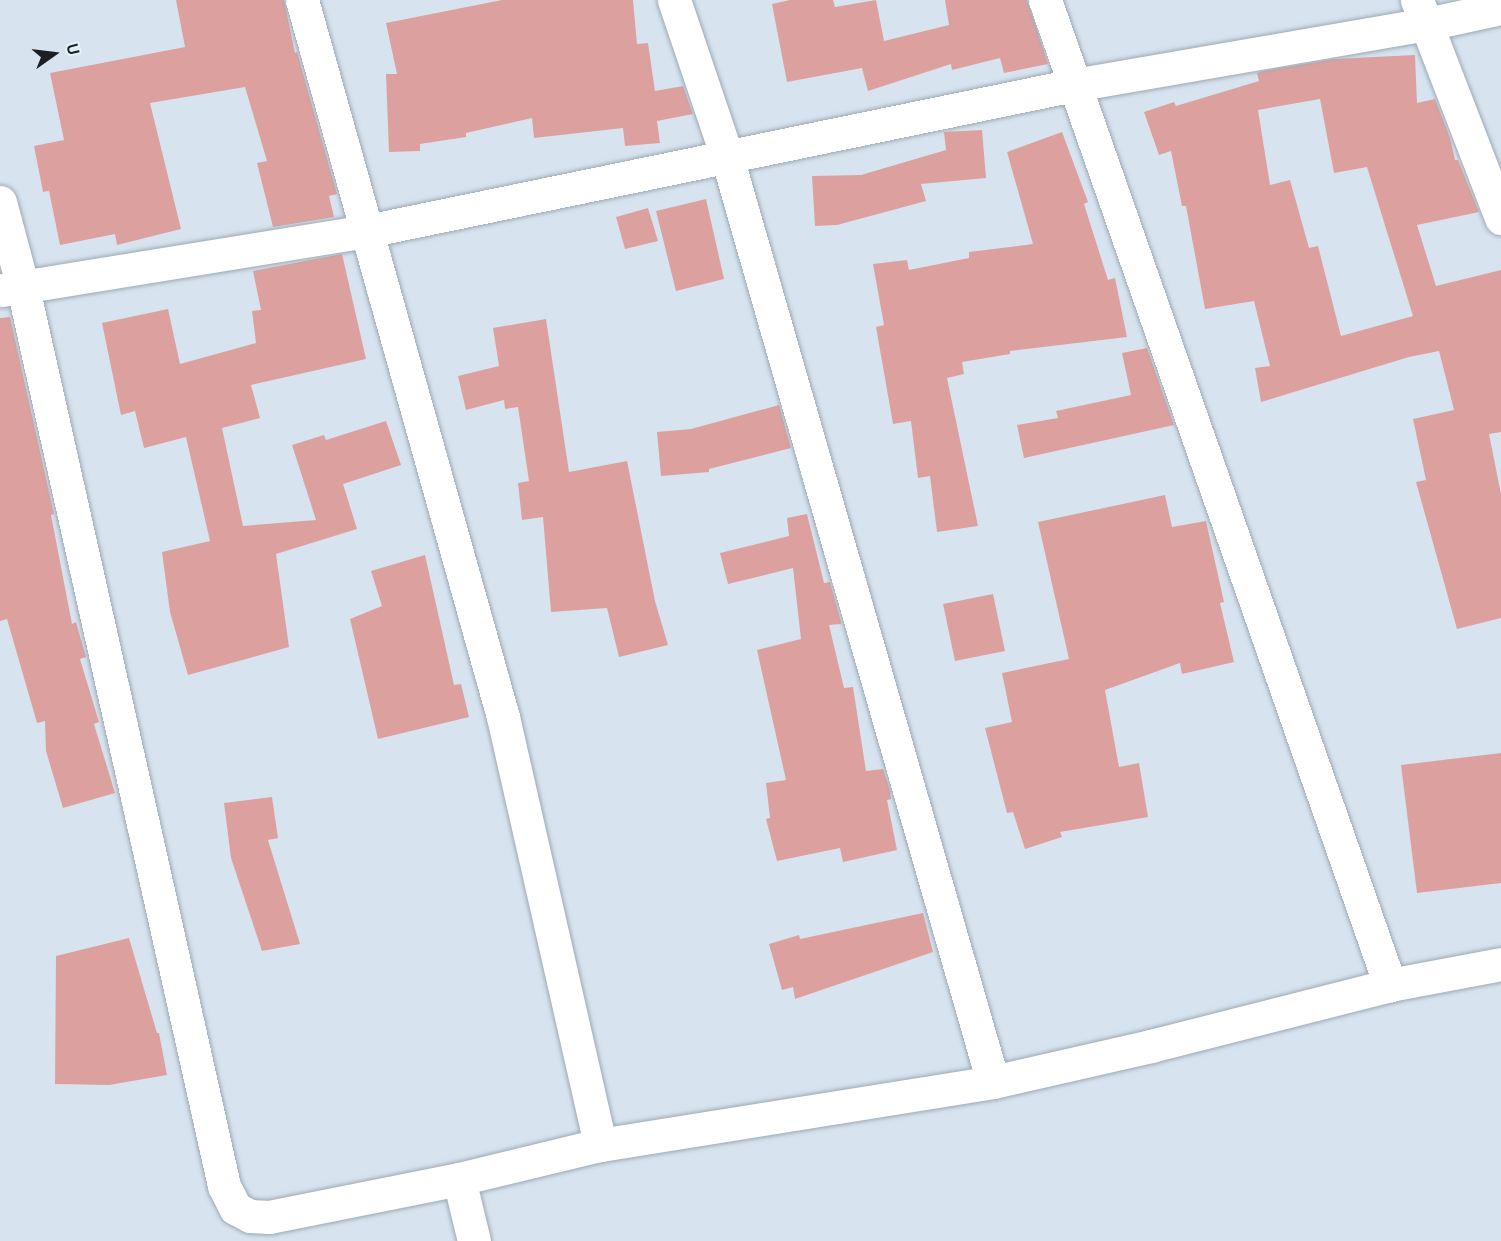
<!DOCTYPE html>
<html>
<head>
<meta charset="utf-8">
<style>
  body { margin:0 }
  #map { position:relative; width:1501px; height:1241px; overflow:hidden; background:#d7e4f0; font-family:Overpass,sans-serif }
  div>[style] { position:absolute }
  .building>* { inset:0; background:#dca19f }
  .roads { filter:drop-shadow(0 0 2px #9da9b4) drop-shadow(0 0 2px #9da9b4) }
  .minor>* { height:33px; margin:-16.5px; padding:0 16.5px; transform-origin:16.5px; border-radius:16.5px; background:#fff }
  span { translate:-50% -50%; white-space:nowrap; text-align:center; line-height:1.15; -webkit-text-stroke:6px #e4f2fd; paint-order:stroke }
  .north { position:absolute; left:24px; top:24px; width:60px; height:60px; -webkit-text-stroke:4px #e4f2fd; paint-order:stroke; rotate:76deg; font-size:16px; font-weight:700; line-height:24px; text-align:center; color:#1c2025 }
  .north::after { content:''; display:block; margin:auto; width:21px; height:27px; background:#1c2025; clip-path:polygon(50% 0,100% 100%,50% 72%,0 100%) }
</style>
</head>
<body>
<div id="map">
  <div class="building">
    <div style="clip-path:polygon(176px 0,284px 0,295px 53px,297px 52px,337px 194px,329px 196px,334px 217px,273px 227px,257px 163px,267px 161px,245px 87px,150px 103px,181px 229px,117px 245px,115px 234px,60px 245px,49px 191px,43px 192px,34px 146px,64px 140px,50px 73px,185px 47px)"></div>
    <div style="clip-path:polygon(502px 0,633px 0,637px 44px,648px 43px,655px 91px,683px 86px,693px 114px,657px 121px,660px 143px,625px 146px,623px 128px,534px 138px,532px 118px,466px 133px,466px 137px,420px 144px,420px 151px,389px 152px,386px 74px,397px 74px,386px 23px)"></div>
    <div style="clip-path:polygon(790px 0,833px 0,835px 7px,876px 0,884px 41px,949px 25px,945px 0,1027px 0,1048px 64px,1004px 73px,1000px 58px,952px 70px,951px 64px,868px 91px,862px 68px,787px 82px,772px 4px)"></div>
    <div style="clip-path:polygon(evenodd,1415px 55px,1417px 103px,1435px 99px,1450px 138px,1455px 160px,1458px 160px,1479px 212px,1417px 225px,1436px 286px,1501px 270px,1501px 432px,1489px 434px,1501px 494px,1501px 618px,1457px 629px,1416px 482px,1426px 480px,1413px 419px,1454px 410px,1439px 351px,1409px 357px,1261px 402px,1255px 368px,1270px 366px,1254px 301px,1205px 309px,1186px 206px,1182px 206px,1171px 151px,1159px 155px,1144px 112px,1174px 102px,1176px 106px,1259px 81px,1257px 73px,1263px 71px,1334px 59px,1415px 55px,1320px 99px,1334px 173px,1367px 167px,1413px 316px,1341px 336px,1318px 246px,1309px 248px,1290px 180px,1270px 185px,1258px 110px,1320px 99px)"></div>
    <div style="clip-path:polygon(982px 130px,986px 178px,921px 184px,926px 201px,837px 225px,815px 226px,812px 176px,861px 175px,946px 150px,944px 132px)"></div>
    <div style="clip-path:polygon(1062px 132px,1088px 202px,1084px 204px,1108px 280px,1115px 278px,1127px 337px,1010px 351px,1010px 354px,962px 362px,964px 374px,947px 378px,978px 526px,937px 532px,930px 476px,918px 478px,911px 421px,893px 424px,876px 327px,884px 325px,873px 264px,907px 260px,909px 270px,969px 258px,969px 252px,1033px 244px,1007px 152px)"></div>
    <div style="clip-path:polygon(706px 199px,724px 279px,676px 291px,656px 211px)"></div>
    <div style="clip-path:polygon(648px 208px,658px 241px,625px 249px,616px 217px)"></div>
    <div style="clip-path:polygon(342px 254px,366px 359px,251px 385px,260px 418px,222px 428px,243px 526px,316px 520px,292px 445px,324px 435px,326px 440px,386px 421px,401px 465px,343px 484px,357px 529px,276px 554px,289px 647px,188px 675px,170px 612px,162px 552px,210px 541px,186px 437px,144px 448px,135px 411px,121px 415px,102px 323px,168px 309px,180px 364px,256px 343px,252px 311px,261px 310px,253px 271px)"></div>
    <div style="clip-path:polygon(10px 317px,54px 514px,51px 515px,72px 624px,76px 622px,86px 657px,80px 659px,99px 722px,94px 724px,115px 793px,63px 808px,46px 751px,45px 721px,37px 723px,7px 619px,0 621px,0 318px)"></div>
    <div style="clip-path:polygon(546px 319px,569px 472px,627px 461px,655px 601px,668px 645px,619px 657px,607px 608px,551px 612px,543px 517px,522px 520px,518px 483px,529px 481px,518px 407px,505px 409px,504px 400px,466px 410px,458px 376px,499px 366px,493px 328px)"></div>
    <div style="clip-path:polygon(1147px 348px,1174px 425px,1024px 458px,1017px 425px,1058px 418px,1056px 411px,1131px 395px,1122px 353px)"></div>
    <div style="clip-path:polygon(779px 405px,791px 448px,709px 469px,709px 472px,661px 476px,657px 432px,691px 429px)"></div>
    <div style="clip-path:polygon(1165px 495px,1172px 527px,1206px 521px,1224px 602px,1220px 603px,1234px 662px,1182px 674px,1180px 663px,1105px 690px,1119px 767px,1139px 763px,1148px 817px,1060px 832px,1062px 837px,1025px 849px,1013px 812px,1007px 813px,985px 728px,1012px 722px,1002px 673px,1069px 659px,1038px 522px)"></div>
    <div style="clip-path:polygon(807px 514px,824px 583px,830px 582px,841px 622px,841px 624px,829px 625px,844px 688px,853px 687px,866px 771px,883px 769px,890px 790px,891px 799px,887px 800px,897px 850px,843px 862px,840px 848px,777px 861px,766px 819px,770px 818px,766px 783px,786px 780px,757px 650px,801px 639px,793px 568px,728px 584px,720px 553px,789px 536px,787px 518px)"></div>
    <div style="clip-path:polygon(425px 555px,454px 685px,461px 684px,469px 717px,378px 739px,350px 619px,382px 606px,371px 571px)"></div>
    <div style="clip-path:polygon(993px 594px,1005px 651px,955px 661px,943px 604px)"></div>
    <div style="clip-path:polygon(1501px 753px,1501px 883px,1417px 893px,1401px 765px)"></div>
    <div style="clip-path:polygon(272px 797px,278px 838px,268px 840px,300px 944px,262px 951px,231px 858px,224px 803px)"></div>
    <div style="clip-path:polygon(923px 913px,933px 952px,795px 999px,793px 987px,782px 990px,769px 944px,799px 935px,800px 939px)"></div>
    <div style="clip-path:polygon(129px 938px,157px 1033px,159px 1033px,167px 1075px,109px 1085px,55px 1084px,56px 956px)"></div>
  </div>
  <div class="roads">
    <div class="minor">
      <div style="left:302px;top:0;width:745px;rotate:74.34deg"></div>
      <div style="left:503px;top:717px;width:439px;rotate:77.2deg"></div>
      <div style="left:674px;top:0;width:166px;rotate:71.3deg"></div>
      <div style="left:727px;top:157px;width:962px;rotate:73.96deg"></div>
      <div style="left:1045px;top:0;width:1044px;rotate:70.7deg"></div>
      <div style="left:1417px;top:0;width:234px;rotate:68.9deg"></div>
      <div style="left:0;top:202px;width:89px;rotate:75deg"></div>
      <div style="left:23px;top:288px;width:920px;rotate:77.38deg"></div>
      <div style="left:224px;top:1186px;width:25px;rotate:63deg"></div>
      <div style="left:235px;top:1208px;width:17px;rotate:28deg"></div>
      <div style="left:250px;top:1216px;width:19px;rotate:3deg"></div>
      <div style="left:269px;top:1217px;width:194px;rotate:-11.3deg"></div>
      <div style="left:459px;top:1179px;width:145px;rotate:-13.6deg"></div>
      <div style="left:600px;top:1145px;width:398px;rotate:-9.1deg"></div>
      <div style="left:993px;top:1082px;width:162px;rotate:-12.8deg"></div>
      <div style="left:1151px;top:1046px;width:247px;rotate:-14.3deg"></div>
      <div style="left:1390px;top:985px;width:113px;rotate:-10.7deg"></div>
      <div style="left:2px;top:290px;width:370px;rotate:-9.2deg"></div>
      <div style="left:367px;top:231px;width:722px;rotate:-11.67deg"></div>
      <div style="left:1074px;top:85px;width:358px;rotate:-9.8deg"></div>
      <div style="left:1427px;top:24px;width:76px;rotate:-12.2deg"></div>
      <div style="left:459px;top:1179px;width:64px;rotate:76.4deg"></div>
    </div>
  </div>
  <div class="north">U</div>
</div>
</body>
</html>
